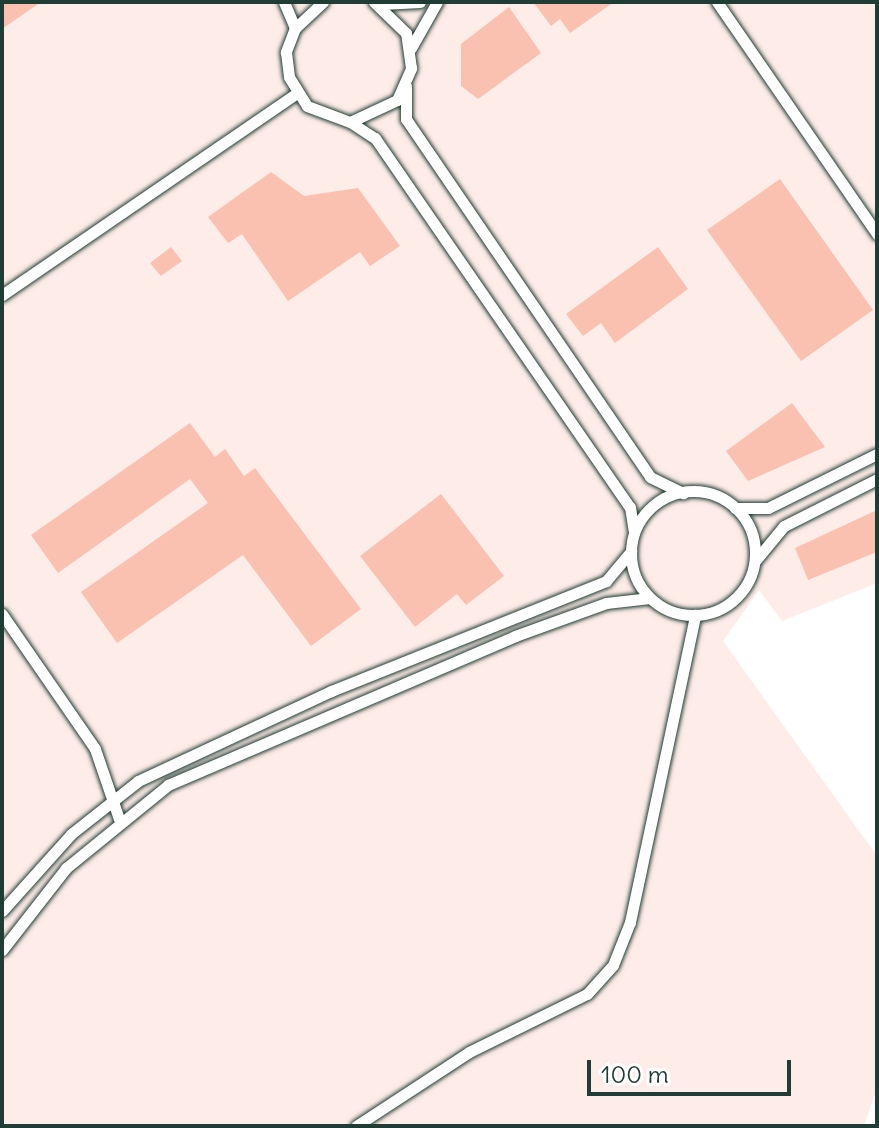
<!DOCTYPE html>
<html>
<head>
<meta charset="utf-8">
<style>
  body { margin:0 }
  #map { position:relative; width:879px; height:1128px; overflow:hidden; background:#fff; font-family:Delius,sans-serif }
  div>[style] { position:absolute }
  .built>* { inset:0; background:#feece8 }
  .building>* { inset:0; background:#fac1b1 }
  .roads { filter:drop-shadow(0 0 2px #1f3d34) drop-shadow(0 0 2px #1f3d34) }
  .minor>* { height:11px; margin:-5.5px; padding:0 5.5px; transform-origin:5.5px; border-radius:5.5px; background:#fff }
  .minor>.ring { margin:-5.5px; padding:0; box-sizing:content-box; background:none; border:11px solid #fff; border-radius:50% }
  span { translate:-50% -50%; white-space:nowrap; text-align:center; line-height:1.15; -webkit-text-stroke:7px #fff; paint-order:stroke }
  .frame { position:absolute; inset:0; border:4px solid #1f3d34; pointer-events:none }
  .scale { position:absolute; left:587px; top:1060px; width:204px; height:36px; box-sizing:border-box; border:4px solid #1f3d34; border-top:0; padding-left:10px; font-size:24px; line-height:28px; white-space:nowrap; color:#1f3d34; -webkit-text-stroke:6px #fff; paint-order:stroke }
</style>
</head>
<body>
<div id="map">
  <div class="built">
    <div style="clip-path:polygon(2px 2px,877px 2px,877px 583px,782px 621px,759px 590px,723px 641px,877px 856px,877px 1088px,864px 1126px,2px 1126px)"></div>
  </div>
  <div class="building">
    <div style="clip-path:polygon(2px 2px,41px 2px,2px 29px)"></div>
    <div style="clip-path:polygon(533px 2px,614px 2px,570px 33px,560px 19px,551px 26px)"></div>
    <div style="clip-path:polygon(509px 7px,541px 53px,478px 99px,461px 86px,461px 44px)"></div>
    <div style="clip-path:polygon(271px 172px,304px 196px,358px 188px,400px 246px,370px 266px,360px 252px,288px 301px,242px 234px,228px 243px,208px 217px)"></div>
    <div style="clip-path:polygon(780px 179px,873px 310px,801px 361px,707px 230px)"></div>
    <div style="clip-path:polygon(171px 247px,182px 261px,161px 276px,150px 263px)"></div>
    <div style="clip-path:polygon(658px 247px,688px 289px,615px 343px,601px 323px,583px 336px,566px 314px)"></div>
    <div style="clip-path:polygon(792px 403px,825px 447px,748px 481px,726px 451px)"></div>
    <div style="clip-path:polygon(190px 423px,215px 457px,225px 449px,244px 476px,255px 468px,361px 609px,311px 646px,243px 555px,117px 643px,81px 592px,208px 503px,190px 479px,58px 573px,31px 535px)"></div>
    <div style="clip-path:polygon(441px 494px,504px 576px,466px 605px,457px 594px,415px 627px,360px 556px)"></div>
    <div style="clip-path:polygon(877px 510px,877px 552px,808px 580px,795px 548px)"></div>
  </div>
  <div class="roads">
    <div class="minor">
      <div style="left:284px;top:2px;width:28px;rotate:67deg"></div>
      <div style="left:323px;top:2px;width:38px;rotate:137deg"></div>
      <div style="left:295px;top:28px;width:26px;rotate:111deg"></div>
      <div style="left:286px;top:52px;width:25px;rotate:83deg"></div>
      <div style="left:289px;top:77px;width:34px;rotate:58deg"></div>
      <div style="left:307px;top:106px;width:46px;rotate:20.4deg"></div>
      <div style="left:350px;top:122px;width:52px;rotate:-25.1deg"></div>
      <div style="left:397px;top:100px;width:35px;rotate:-66deg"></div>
      <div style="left:411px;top:68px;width:35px;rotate:-98deg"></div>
      <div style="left:406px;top:33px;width:45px;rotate:-135.9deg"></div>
      <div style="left:717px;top:2px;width:282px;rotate:55.4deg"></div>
      <div style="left:382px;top:4px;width:38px;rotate:-3deg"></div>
      <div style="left:411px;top:48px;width:53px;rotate:-60.5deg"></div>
      <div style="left:406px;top:86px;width:33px;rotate:90deg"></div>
      <div style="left:406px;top:119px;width:433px;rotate:55.7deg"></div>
      <div style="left:650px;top:477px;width:37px;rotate:26deg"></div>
      <div style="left:350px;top:122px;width:30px;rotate:33deg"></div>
      <div style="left:375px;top:138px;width:449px;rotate:55.4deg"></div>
      <div style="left:630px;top:507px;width:26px;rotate:81deg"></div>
      <div style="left:2px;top:295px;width:356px;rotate:-34.4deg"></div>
      <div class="ring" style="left:631px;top:491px;width:113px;height:113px"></div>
      <div style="left:735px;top:508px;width:33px"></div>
      <div style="left:768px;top:508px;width:122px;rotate:-26.4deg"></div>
      <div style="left:755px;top:561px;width:45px;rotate:-50.4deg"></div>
      <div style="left:784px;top:526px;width:104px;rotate:-26.8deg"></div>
      <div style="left:2px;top:614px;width:164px;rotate:55.4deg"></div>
      <div style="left:95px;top:749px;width:74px;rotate:71.1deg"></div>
      <div style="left:2px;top:911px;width:103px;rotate:-48.1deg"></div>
      <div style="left:71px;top:834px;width:85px;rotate:-38.3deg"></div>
      <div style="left:138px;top:781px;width:213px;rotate:-25deg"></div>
      <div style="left:331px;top:691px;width:296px;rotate:-21.8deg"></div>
      <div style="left:606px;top:581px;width:39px;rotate:-50deg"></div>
      <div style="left:2px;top:950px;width:104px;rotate:-52deg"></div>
      <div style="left:66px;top:868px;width:132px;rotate:-39.1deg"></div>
      <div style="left:168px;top:785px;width:378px;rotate:-23.2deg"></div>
      <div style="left:515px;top:636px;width:97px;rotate:-19.9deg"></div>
      <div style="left:606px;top:603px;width:44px;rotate:-6.5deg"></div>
      <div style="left:356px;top:1126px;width:135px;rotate:-33.2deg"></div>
      <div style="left:469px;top:1052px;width:131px;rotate:-26.2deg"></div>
      <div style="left:587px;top:994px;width:39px;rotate:-48deg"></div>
      <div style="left:613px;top:965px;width:46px;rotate:-68.4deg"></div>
      <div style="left:630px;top:922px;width:314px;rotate:-78deg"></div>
    </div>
  </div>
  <div class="frame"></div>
  <div class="scale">100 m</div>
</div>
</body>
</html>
